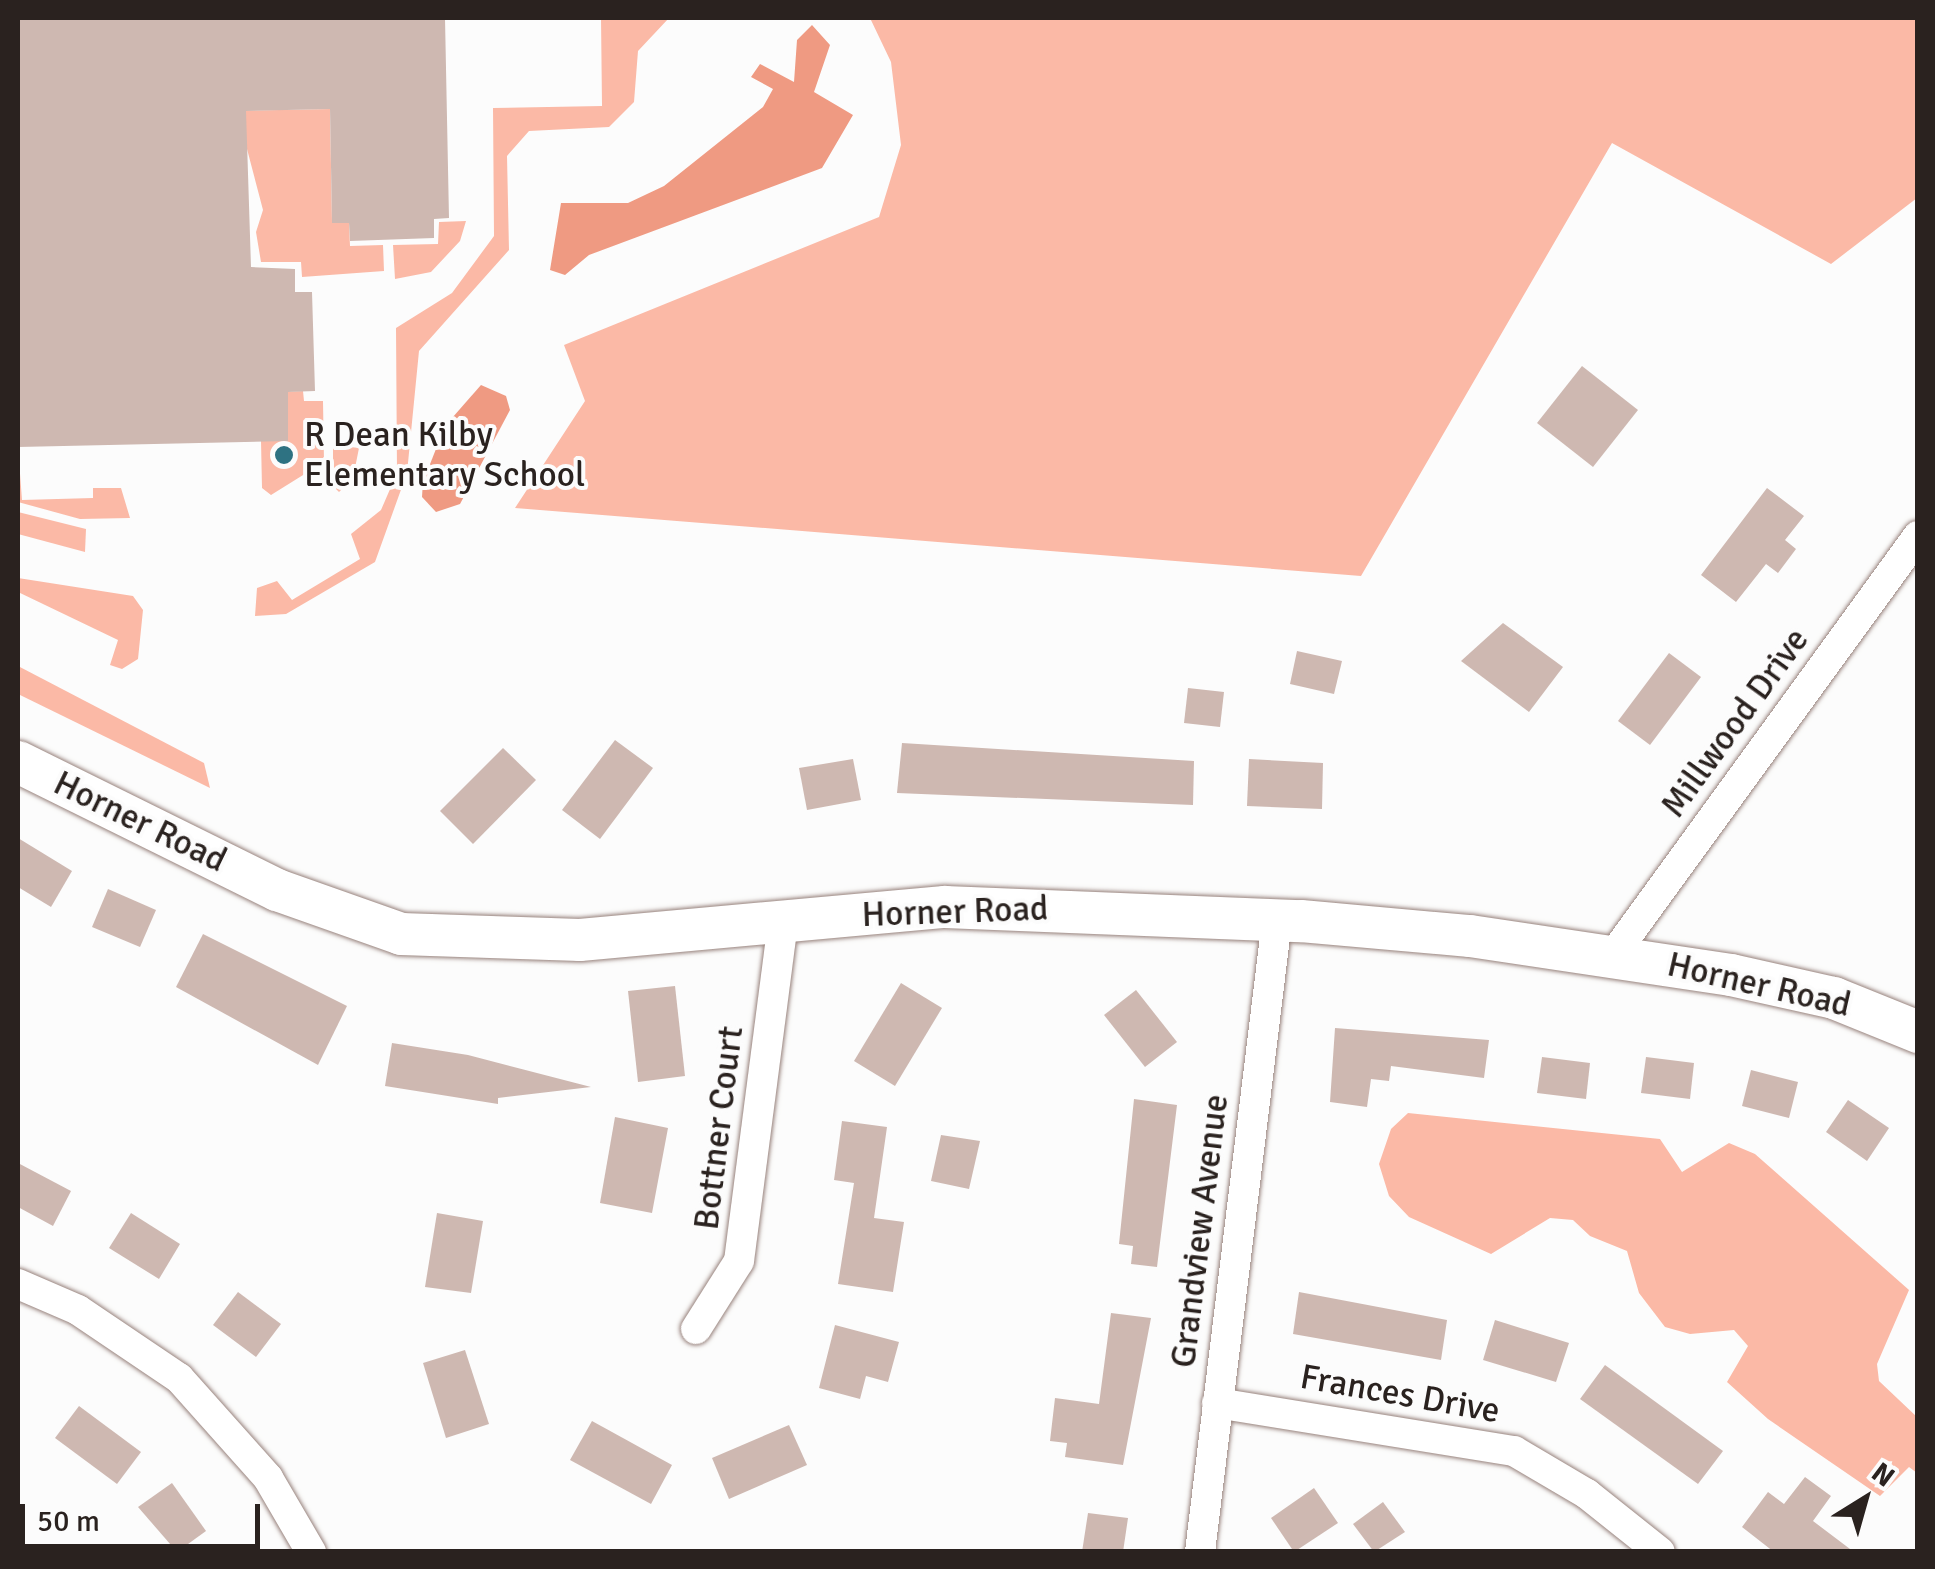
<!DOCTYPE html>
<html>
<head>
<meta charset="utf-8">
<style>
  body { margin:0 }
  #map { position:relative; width:1935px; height:1569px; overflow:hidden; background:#fcfcfc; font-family:Signika,sans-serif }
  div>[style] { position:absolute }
  .green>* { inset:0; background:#fbb9a6 }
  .water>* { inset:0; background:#ef9a82 }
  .building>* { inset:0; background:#ceb8b1 }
  .roads { filter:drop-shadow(0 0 2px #98837d) drop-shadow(0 0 2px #98837d) }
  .minor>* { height:30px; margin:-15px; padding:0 15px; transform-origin:15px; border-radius:15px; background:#fff }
  .secondary>* { height:42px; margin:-21px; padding:0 21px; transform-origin:21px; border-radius:21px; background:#fff }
  .dots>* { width:28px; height:28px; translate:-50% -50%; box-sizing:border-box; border:5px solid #fcfcfc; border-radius:50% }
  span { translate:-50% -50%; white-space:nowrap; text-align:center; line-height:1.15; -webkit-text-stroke:8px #fcfcfc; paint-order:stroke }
  .poi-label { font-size:35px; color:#2a221f }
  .left { translate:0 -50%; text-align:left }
  .street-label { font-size:35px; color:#2a221f }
  .frame { position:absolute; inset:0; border:20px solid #2a221f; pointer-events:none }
  .north { position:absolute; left:1815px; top:1449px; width:100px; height:100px; -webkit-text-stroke:8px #fcfcfc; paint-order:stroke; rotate:37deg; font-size:28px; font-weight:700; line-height:40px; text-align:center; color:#2a221f }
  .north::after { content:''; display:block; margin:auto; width:35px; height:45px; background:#2a221f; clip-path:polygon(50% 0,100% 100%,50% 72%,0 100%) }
  .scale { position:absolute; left:20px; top:1504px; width:240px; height:45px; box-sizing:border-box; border:5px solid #2a221f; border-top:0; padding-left:12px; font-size:30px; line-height:35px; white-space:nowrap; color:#2a221f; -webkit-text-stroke:8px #fcfcfc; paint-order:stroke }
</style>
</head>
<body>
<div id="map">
  <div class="green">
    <div style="clip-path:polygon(601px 18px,669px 18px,638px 51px,634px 102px,609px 127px,529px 131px,507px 156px,509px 250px,419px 351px,407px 473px,375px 562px,286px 614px,255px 616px,257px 588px,277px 581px,292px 600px,360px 559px,351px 534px,381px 510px,397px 473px,396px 328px,452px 293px,494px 236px,493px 108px,602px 106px)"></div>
    <div style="clip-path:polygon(870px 18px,1917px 18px,1917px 198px,1831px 264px,1612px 143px,1361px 576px,515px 508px,585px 401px,564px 345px,879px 217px,901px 145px,891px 62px)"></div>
    <div style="clip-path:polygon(330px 109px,332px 222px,349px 223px,350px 246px,383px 245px,384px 271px,302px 277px,301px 262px,261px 262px,256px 232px,263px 210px,247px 149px,117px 151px,116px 113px)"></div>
    <div style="clip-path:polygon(466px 221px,460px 241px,431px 272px,395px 279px,393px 245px,438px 244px,439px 222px)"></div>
    <div style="clip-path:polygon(303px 391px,304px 401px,323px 401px,324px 462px,271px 495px,262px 488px,261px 441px,288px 441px,287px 392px)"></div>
    <div style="clip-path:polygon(333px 445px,359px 448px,353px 478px,339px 492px,322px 475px,333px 468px)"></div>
    <div style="clip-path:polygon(18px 447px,22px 500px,93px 498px,93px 488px,121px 488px,130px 518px,80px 519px,18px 502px)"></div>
    <div style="clip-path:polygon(18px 512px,86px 529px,85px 552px,18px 534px)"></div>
    <div style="clip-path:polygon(18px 578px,133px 596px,143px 610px,138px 659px,122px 669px,110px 665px,118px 640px,18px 592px)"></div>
    <div style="clip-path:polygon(18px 666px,204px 763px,210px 788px,18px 694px)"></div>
    <div style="clip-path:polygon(1408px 1113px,1660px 1139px,1682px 1172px,1729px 1143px,1755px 1154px,1909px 1290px,1877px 1364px,1879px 1381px,1917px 1417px,1917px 1473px,1909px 1467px,1880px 1496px,1768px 1419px,1727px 1382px,1748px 1346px,1734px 1330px,1690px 1334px,1665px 1327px,1639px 1293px,1627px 1251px,1590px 1236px,1573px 1220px,1550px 1218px,1491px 1254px,1409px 1217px,1389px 1196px,1379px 1164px,1391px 1129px)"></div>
  </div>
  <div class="water">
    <div style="clip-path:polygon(812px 25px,830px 45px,814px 92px,853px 115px,822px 168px,589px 255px,565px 275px,550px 270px,561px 203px,628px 203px,664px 186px,763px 107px,773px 89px,751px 77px,760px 64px,794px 82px,797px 40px)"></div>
    <div style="clip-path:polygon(481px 385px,506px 396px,510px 410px,460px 504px,436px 512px,422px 497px,423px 482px,445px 426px)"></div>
  </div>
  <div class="building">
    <div style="clip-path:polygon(18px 18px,445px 18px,449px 218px,434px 219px,434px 238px,350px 241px,349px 223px,332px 223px,330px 109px,246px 111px,251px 267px,295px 269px,295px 292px,312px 292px,315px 391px,288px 392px,288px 441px,18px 447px)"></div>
    <div style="clip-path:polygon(1582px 366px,1638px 410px,1593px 467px,1537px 423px)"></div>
    <div style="clip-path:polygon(1767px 488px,1804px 516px,1785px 540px,1796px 549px,1778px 573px,1766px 564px,1736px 602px,1701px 575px)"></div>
    <div style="clip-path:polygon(1503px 623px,1563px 667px,1529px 712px,1461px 661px)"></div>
    <div style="clip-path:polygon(1297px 651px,1342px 661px,1334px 694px,1290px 684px)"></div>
    <div style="clip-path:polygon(1669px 653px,1701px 677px,1650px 745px,1618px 721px)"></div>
    <div style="clip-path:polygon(1188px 688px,1224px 692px,1220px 727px,1184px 723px)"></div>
    <div style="clip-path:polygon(615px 740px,653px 768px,600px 839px,562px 810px)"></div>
    <div style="clip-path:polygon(902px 743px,1194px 761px,1193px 805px,897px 793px)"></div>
    <div style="clip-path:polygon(503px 748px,536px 780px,473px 844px,440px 811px)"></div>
    <div style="clip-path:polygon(853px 759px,861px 800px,807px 810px,799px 768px)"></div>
    <div style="clip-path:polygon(1249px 759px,1323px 763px,1322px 809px,1247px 806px)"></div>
    <div style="clip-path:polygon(18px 838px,72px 871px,51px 907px,18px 887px)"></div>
    <div style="clip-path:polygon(108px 889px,156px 910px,140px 947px,92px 927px)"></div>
    <div style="clip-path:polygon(203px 934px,347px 1006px,318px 1065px,176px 987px)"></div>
    <div style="clip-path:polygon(901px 983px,942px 1008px,895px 1086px,854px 1061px)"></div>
    <div style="clip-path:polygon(675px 986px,685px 1076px,638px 1082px,628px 991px)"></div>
    <div style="clip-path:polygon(1136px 990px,1177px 1042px,1145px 1067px,1104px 1015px)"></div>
    <div style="clip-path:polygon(1335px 1028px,1489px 1040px,1484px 1078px,1391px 1066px,1389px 1081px,1371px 1079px,1367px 1107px,1330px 1102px)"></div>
    <div style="clip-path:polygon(392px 1043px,468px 1055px,591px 1087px,498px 1098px,498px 1104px,385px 1086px)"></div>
    <div style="clip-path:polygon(1542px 1057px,1590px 1063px,1586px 1099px,1537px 1093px)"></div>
    <div style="clip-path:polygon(1646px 1057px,1694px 1063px,1690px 1099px,1641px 1093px)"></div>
    <div style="clip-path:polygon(1751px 1070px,1798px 1082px,1789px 1118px,1742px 1106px)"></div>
    <div style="clip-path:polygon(1134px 1099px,1177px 1105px,1157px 1267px,1131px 1264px,1133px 1246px,1119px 1244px)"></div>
    <div style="clip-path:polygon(1848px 1100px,1889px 1128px,1867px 1161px,1826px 1132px)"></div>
    <div style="clip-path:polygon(615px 1117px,668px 1128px,652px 1213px,600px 1203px)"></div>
    <div style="clip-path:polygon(842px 1121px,887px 1127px,874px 1218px,904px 1222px,893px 1292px,838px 1284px,854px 1183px,834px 1180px)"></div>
    <div style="clip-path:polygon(941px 1135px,980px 1141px,969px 1189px,931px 1181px)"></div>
    <div style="clip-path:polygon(18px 1163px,71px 1191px,53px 1226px,18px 1207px)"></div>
    <div style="clip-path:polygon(131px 1213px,180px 1244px,159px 1279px,109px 1248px)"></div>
    <div style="clip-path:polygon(437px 1213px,483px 1221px,471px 1293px,425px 1287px)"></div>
    <div style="clip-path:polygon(238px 1292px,281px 1324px,256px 1357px,213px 1325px)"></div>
    <div style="clip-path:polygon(1299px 1292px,1447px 1320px,1441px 1360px,1293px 1334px)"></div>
    <div style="clip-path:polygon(1111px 1313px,1151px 1318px,1123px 1465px,1065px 1457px,1067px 1443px,1050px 1441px,1055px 1398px,1099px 1404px)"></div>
    <div style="clip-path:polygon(1495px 1320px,1569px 1343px,1556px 1382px,1483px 1360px)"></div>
    <div style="clip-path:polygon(835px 1325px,899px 1342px,888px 1382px,866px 1376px,860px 1399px,819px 1388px)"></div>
    <div style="clip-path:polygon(465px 1350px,489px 1424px,446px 1438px,423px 1363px)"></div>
    <div style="clip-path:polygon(1605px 1365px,1723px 1451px,1698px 1484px,1580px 1399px)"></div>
    <div style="clip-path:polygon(79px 1406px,141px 1452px,117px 1484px,55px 1438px)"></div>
    <div style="clip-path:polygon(592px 1421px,672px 1465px,651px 1504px,570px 1460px)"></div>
    <div style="clip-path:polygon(789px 1425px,807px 1465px,729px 1499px,712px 1458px)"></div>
    <div style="clip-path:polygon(1805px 1477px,1831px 1496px,1813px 1521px,1854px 1552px,1774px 1552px,1742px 1527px,1768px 1492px,1784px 1504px)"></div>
    <div style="clip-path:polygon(172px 1483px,206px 1531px,177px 1552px,138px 1507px)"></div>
    <div style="clip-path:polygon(1314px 1488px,1338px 1523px,1294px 1552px,1271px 1518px)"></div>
    <div style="clip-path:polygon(1383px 1502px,1405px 1532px,1374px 1552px,1353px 1524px)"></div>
    <div style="clip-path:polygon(1088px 1513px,1128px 1518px,1123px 1552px,1082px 1552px)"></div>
  </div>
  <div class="roads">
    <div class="minor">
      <div style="left:1614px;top:954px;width:517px;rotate:-53.97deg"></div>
      <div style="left:18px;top:1284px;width:65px;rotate:23.4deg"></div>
      <div style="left:78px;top:1310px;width:122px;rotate:34deg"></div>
      <div style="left:179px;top:1378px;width:134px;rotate:48.3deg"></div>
      <div style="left:268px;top:1478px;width:86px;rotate:59.8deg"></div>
      <div style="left:696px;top:1329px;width:80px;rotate:-57.7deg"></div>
      <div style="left:739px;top:1261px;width:341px;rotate:-82.6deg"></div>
      <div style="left:1217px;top:1403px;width:301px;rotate:9.2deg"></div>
      <div style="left:1514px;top:1451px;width:85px;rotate:30.5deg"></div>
      <div style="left:1587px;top:1494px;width:93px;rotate:38.5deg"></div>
      <div style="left:1200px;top:1552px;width:637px;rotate:-83.05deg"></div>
    </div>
    <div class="secondary">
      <div style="left:18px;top:762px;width:289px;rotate:26.3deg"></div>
      <div style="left:277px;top:890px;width:132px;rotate:19.5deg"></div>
      <div style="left:401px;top:934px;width:179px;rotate:1.9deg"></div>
      <div style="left:580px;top:940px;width:366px;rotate:-5.2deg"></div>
      <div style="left:945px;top:907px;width:356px;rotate:2.3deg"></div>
      <div style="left:1301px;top:921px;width:170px;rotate:5.1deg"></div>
      <div style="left:1470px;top:936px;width:264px;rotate:8.5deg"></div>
      <div style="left:1731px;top:975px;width:106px;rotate:12.6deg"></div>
      <div style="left:1834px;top:998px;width:91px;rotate:22deg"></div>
    </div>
  </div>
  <div class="dots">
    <div style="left:284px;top:455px;background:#2e7282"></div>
  </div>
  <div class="poi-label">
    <span class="left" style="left:304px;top:455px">R Dean Kilby<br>Elementary School</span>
  </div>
  <div class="street-label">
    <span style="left:1735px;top:723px;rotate:-54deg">Millwood Drive</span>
    <span style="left:140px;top:822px;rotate:26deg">Horner Road</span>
    <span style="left:955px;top:912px;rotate:-2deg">Horner Road</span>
    <span style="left:1759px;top:985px;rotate:13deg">Horner Road</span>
    <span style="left:719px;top:1128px;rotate:-83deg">Bottner Court</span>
    <span style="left:1200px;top:1231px;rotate:-83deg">Grandview Avenue</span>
    <span style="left:1400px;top:1394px;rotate:10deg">Frances Drive</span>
  </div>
  <div class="frame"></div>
  <div class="north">N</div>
  <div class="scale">50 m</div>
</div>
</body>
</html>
